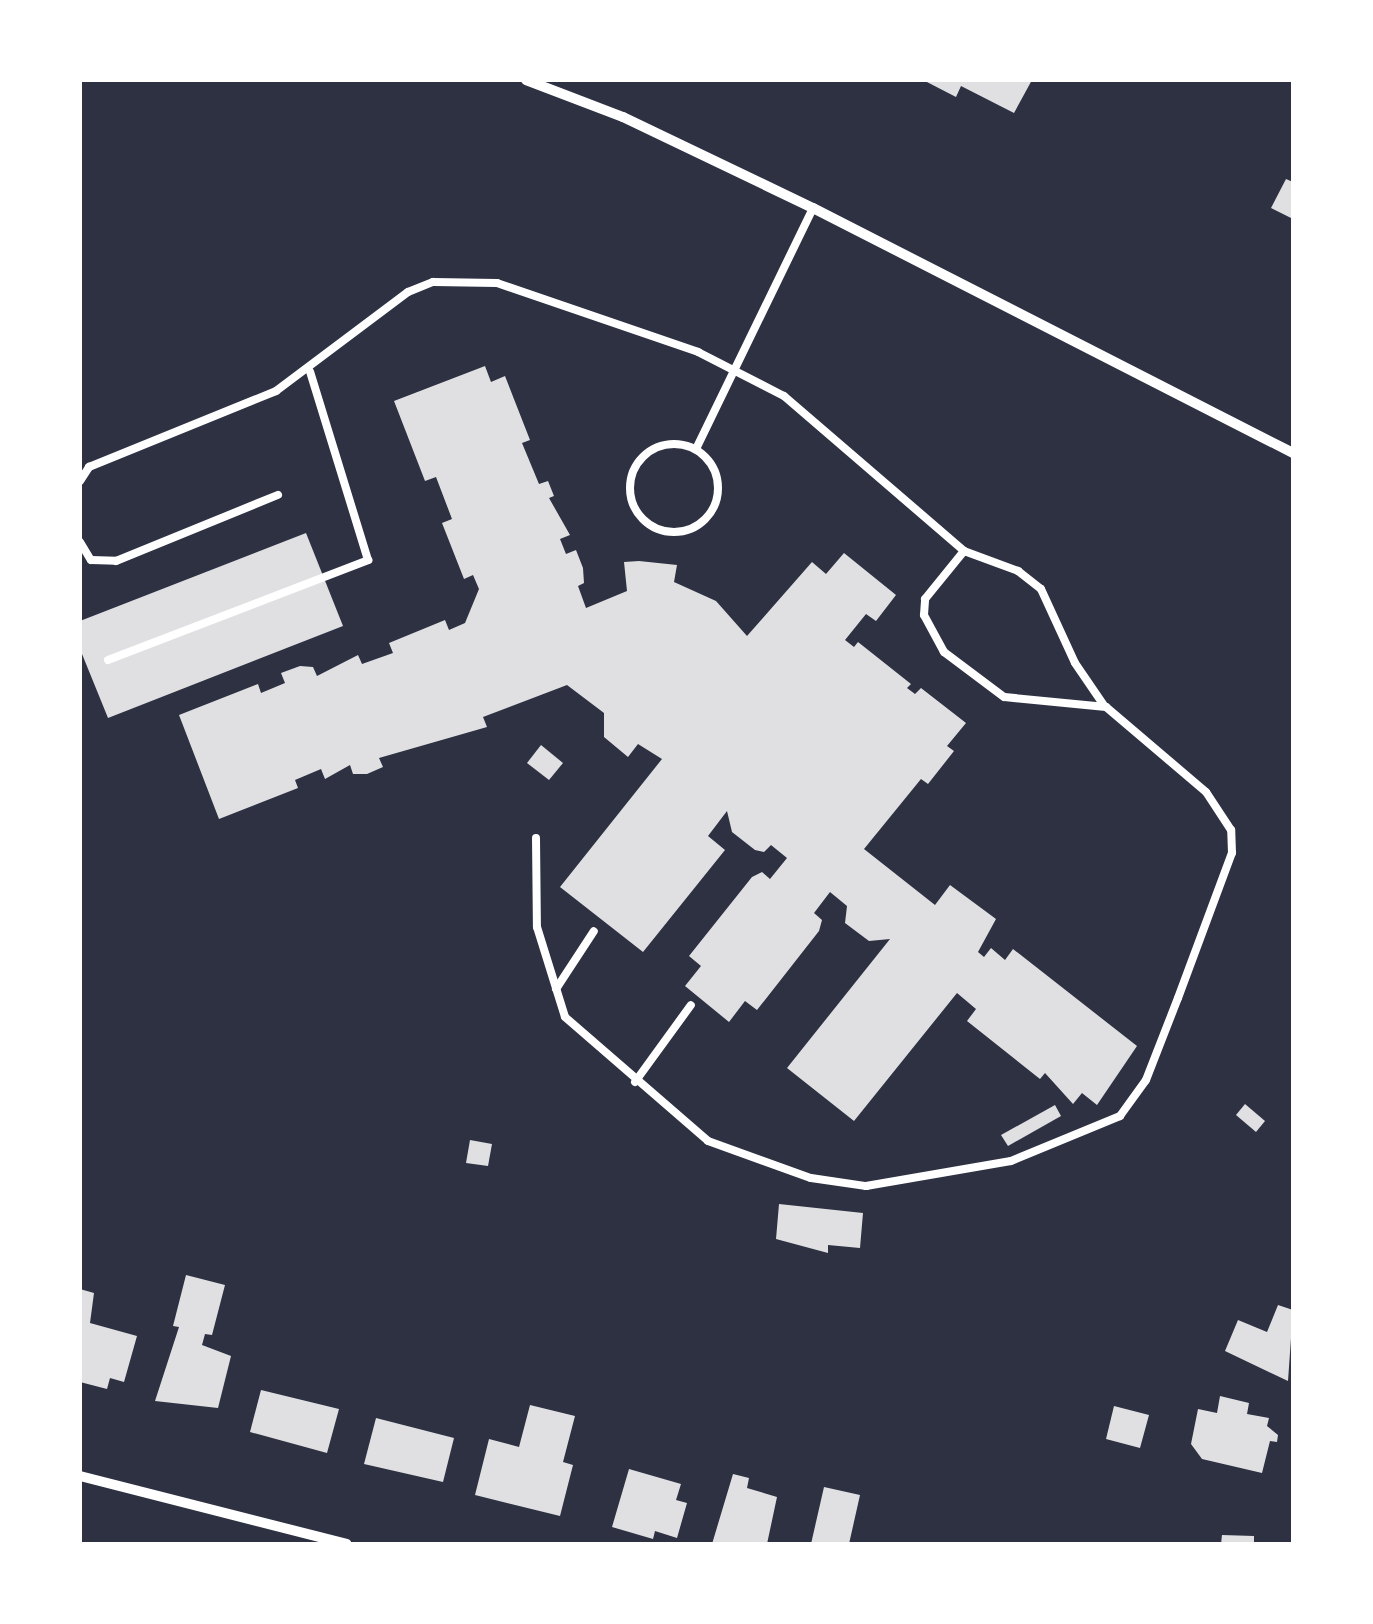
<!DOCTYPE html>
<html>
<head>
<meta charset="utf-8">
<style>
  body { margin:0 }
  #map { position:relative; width:1373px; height:1624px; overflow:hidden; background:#2d3142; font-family:"PT Sans",sans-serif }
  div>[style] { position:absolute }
  .building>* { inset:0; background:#e0e0e3 }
  .service>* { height:8px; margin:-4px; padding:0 4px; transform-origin:4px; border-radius:4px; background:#fff }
  .service>.ring { margin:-4px; padding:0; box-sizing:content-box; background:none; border:8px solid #fff; border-radius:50% }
  .minor>* { height:10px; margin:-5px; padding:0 5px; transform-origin:5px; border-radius:5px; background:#fff }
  span { translate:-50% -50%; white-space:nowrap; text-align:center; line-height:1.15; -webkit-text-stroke:9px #fff; paint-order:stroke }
  .frame { position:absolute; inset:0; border:82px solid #fff; pointer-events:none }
</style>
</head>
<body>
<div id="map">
  <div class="building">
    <div style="clip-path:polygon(923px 80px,1032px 80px,1014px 113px,961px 86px,956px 97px)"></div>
    <div style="clip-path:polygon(1286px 179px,1293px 182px,1293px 219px,1271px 208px)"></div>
    <div style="clip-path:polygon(485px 366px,491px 382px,505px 376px,530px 440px,522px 443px,539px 484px,548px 481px,554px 496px,549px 498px,570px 535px,560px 539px,566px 554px,576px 550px,583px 568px,584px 583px,578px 586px,586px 608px,627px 591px,624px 562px,639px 561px,677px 565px,674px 582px,716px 601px,747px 636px,812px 562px,826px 574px,844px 553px,896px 595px,876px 621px,866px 614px,845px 640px,854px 647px,858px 642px,911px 684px,907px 688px,915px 694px,921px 688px,966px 723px,947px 746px,954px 751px,928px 784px,921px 779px,864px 849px,935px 905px,950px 885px,996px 919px,978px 952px,984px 957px,991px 948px,1005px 960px,1013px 949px,1137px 1046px,1097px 1105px,1082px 1093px,1073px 1104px,1045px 1073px,1040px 1079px,967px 1021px,976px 1009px,957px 993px,854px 1121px,787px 1068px,890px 939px,869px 941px,845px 923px,847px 906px,830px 892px,814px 913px,822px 920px,819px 931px,757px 1010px,745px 1001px,729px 1022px,685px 986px,701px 966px,689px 956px,752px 877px,762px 872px,770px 879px,787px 858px,771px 845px,764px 852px,755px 850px,732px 832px,727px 811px,708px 836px,725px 850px,643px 952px,560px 887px,662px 759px,638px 744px,628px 757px,604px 737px,604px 713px,567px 685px,483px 717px,487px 727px,379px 758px,383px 767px,367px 774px,353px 774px,350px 765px,325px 779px,321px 769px,295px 780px,298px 788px,219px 819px,179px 715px,258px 684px,261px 693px,285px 683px,281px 673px,300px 666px,313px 667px,317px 676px,358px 655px,362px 664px,393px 653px,389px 643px,445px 620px,449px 630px,465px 623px,479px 589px,473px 575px,464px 579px,442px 523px,452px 519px,436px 477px,425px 481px,394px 401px)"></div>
    <div style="clip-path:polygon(306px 533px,343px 626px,108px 718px,80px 649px,80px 621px)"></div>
    <div style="clip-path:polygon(541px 745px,563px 763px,549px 780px,527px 763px)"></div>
    <div style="clip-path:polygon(1245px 1104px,1265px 1121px,1256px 1132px,1236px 1115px)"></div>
    <div style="clip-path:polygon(1055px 1105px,1061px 1116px,1008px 1146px,1001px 1135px)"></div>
    <div style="clip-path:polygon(470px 1140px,492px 1144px,488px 1166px,466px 1163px)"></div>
    <div style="clip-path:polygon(779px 1204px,863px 1213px,860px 1248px,828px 1245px,828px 1253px,776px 1239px)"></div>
    <div style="clip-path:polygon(186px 1275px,225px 1285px,212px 1335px,205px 1334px,202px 1345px,231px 1356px,218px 1408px,155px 1401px,179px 1327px,173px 1326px)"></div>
    <div style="clip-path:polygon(80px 1289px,94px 1293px,90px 1323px,137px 1336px,124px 1382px,110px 1378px,107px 1389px,80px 1382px)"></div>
    <div style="clip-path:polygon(1278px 1305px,1293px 1310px,1288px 1381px,1225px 1351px,1238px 1320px,1267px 1332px)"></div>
    <div style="clip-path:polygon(261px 1390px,339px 1409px,327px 1453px,250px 1432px)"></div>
    <div style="clip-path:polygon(1220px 1396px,1249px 1403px,1247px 1414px,1269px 1418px,1267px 1426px,1278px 1435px,1277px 1442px,1270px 1441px,1262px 1473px,1202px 1459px,1191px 1444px,1198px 1409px,1217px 1413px)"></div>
    <div style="clip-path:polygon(530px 1405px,575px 1416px,563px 1462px,573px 1465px,560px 1516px,475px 1495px,489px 1439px,519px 1447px)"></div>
    <div style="clip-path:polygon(1114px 1406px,1149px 1415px,1140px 1448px,1106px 1439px)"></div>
    <div style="clip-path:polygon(376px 1418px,454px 1438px,443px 1482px,364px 1464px)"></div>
    <div style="clip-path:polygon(629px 1469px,681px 1484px,676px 1500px,687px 1503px,677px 1538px,655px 1531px,653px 1539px,612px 1527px)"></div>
    <div style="clip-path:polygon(733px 1474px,749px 1478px,747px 1488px,777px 1497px,767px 1544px,712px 1544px)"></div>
    <div style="clip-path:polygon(824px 1487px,860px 1495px,849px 1544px,811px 1544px)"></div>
    <div style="clip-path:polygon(1222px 1535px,1254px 1536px,1254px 1544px,1221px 1544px)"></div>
  </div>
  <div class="service">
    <div class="ring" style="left:630px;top:444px;width:80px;height:80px"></div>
    <div style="left:696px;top:449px;width:268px;rotate:-64.1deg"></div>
    <div style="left:80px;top:481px;width:17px;rotate:-57deg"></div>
    <div style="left:89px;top:467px;width:202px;rotate:-22.1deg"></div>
    <div style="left:276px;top:391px;width:165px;rotate:-36.9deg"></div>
    <div style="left:408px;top:292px;width:27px;rotate:-22deg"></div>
    <div style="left:433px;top:282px;width:64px;rotate:0.9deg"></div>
    <div style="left:497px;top:283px;width:213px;rotate:18.9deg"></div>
    <div style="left:698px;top:352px;width:97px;rotate:27.1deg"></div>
    <div style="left:784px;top:396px;width:238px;rotate:40.7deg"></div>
    <div style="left:964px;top:551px;width:58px;rotate:20.3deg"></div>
    <div style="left:1018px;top:571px;width:29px;rotate:38deg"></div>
    <div style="left:1041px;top:589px;width:81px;rotate:65.3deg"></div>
    <div style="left:1075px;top:663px;width:50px;rotate:55.7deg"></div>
    <div style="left:80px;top:542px;width:21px;rotate:59deg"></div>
    <div style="left:91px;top:560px;width:25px;rotate:2deg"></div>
    <div style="left:116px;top:561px;width:175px;rotate:-22.2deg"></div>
    <div style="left:108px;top:660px;width:279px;rotate:-21deg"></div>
    <div style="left:368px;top:560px;width:197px;rotate:-107.1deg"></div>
    <div style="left:536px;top:838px;width:89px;rotate:89.4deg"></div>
    <div style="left:537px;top:927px;width:94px;rotate:72.7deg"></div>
    <div style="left:565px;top:1017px;width:189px;rotate:40.9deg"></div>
    <div style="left:708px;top:1141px;width:109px;rotate:19.8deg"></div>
    <div style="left:811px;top:1178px;width:56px;rotate:8.3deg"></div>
    <div style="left:866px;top:1186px;width:147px;rotate:-9.8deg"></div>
    <div style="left:1011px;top:1161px;width:118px;rotate:-22.4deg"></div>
    <div style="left:1120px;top:1116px;width:44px;rotate:-54.2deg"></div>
    <div style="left:1146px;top:1080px;width:88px;rotate:-68.7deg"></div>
    <div style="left:1178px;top:998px;width:155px;rotate:-69.6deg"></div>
    <div style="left:1232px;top:853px;width:23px;rotate:-92deg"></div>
    <div style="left:1231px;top:830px;width:45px;rotate:-123.3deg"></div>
    <div style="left:1206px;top:792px;width:131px;rotate:-139.6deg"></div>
    <div style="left:1106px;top:707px;width:102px;rotate:-174.4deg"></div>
    <div style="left:1004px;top:697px;width:75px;rotate:-143.1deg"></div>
    <div style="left:944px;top:652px;width:42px;rotate:-118.4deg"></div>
    <div style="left:924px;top:615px;width:16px;rotate:-86deg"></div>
    <div style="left:925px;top:599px;width:62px;rotate:-50.9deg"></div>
    <div style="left:556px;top:989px;width:69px;rotate:-56.8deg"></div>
    <div style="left:635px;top:1082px;width:95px;rotate:-54deg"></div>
  </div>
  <div class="minor">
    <div style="left:526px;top:80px;width:104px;rotate:20.9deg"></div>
    <div style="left:623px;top:117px;width:211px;rotate:25.6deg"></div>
    <div style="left:813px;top:208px;width:539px;rotate:27.04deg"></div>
    <div style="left:80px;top:1476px;width:275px;rotate:14.3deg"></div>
  </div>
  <div class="frame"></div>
</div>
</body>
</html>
